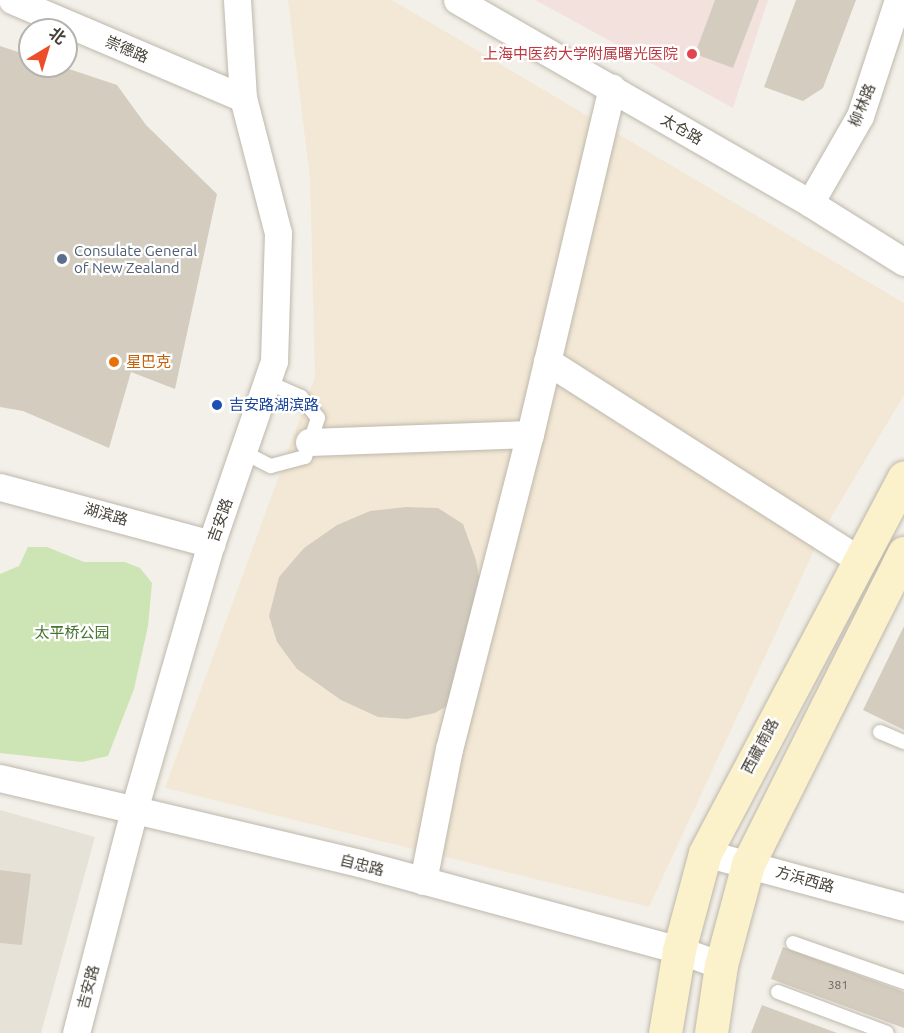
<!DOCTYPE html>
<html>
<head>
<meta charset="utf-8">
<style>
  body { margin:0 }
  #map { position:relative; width:904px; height:1033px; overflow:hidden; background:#f3f0e9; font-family:Ubuntu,"Noto Sans SC",sans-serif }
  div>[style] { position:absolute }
  .residential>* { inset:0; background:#e7e2d7 }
  .commercial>* { inset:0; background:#f3e8d5 }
  .medical>* { inset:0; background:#f3e1dd }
  .green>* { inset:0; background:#cde4b4 }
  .building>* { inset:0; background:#d4cdbf }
  .roads { filter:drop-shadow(0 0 2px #beb8ac) drop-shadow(0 0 2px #beb8ac) }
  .lane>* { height:14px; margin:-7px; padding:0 7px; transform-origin:7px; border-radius:7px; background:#fff }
  .street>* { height:27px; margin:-13.5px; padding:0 13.5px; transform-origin:13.5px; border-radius:13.5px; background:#fff }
  .secondary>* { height:33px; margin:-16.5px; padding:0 16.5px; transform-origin:16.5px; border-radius:16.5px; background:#fbf1cb }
  .dots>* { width:16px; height:16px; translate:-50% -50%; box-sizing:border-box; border:3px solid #fff; border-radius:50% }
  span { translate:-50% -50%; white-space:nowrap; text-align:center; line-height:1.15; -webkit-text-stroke:4.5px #fff; paint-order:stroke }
  .number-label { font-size:12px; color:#6a645a }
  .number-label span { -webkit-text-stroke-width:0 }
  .street-label { font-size:15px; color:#464138 }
  .health-label { font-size:15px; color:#be3a42 }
  .right { translate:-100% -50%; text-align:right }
  .service-label { font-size:15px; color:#4e5e75 }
  .left { translate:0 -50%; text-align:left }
  .food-label { font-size:15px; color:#c56008 }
  .transit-label { font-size:15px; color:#164399 }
  .park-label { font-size:15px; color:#46742e }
  .north { position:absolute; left:18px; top:18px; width:60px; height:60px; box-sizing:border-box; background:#fff; border:2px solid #b5b3af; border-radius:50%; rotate:38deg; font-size:16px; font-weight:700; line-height:24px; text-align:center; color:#464138 }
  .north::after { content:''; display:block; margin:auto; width:21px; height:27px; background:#eb4e28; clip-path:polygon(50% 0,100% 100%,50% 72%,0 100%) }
</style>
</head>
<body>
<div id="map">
  <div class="residential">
    <div style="clip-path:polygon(0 810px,95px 837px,41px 1033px,0 1033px)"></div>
  </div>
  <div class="commercial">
    <div style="clip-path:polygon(288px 0,392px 0,904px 303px,904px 395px,824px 529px,649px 907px,165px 788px,315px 377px,310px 178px)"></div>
  </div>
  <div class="medical">
    <div style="clip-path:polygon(535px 0,768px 0,733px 108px)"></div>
  </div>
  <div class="green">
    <div style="clip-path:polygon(28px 547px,47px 547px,84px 562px,125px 562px,140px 568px,152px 583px,148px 626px,134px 689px,108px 756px,82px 762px,0 753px,0 574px,19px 566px)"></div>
  </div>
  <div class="building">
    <div style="clip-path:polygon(715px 0,759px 0,733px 68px,695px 54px)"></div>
    <div style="clip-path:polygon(796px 0,856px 0,823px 88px,803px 101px,764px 87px)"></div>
    <div style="clip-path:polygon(0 46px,30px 56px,30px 66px,60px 66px,117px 85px,146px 125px,217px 194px,175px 389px,131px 372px,109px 448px,23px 411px,0 407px)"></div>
    <div style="clip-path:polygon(406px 507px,438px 508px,463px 524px,476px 560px,485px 610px,462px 697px,435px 713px,407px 719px,378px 717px,341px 700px,297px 669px,277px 642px,269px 616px,279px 577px,304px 548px,337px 525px,370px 511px)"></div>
    <div style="clip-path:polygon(904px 626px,904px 730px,863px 710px)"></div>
    <div style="clip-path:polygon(0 870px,31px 874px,22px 945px,0 943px)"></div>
    <div style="clip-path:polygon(783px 947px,904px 992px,904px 1028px,771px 979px)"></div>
    <div style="clip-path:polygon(762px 1005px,837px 1033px,751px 1033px)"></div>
  </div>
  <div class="roads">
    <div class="lane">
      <div style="left:245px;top:453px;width:29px;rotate:27deg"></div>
      <div style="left:271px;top:466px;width:35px;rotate:-15deg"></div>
      <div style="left:305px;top:457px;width:41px;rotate:-71.6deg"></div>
      <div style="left:318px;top:418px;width:27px;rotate:-129deg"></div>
      <div style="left:301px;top:397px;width:36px;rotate:-156deg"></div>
      <div style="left:880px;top:732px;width:26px;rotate:23deg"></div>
      <div style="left:793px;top:943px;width:118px;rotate:19.4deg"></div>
      <div style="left:778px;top:992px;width:116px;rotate:20.6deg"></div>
    </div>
    <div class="street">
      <div style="left:12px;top:0;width:251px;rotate:23deg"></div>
      <div style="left:457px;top:0;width:407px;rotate:29.9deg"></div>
      <div style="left:810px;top:203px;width:111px;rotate:32.1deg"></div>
      <div style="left:810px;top:203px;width:100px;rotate:-60.1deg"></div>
      <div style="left:860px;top:116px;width:122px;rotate:-71.9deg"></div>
      <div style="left:547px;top:361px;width:369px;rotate:32.5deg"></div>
      <div style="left:309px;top:442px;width:221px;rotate:-2.1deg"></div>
      <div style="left:0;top:487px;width:219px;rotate:15.1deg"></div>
      <div style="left:0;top:778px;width:369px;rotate:13.3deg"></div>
      <div style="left:359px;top:863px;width:332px;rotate:15.2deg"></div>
      <div style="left:679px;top:950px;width:45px;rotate:19.7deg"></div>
      <div style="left:705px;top:853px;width:206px;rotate:15.2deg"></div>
      <div style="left:423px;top:881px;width:135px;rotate:-78.9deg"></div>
      <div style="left:449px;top:749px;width:325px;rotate:-75.6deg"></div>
      <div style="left:530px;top:434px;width:356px;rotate:-76.7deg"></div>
      <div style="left:76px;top:1033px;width:230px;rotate:-75.4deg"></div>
      <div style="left:134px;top:810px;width:277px;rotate:-73.9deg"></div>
      <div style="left:211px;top:544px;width:194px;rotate:-71deg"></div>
      <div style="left:274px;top:361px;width:128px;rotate:-88.2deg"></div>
      <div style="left:278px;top:233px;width:139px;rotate:-104.5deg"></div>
      <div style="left:243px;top:98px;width:98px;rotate:-93.5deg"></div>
    </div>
    <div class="secondary">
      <div style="left:665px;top:1033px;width:84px;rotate:-80.4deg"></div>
      <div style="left:679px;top:950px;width:100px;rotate:-75deg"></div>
      <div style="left:705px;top:853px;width:425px;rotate:-62.1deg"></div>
      <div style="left:711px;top:1033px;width:69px;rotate:-81.6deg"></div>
      <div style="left:721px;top:965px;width:105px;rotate:-75deg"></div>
      <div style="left:748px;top:864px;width:348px;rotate:-63.4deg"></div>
    </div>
  </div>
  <div class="dots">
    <div style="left:692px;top:54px;background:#e0444e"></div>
    <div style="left:62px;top:259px;background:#5c6f8a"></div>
    <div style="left:114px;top:362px;background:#e8710a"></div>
    <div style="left:217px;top:405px;background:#1a4fb4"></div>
  </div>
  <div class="number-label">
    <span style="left:838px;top:985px">381</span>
  </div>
  <div class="street-label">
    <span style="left:127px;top:49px;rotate:23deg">崇德路</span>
    <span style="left:862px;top:105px;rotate:-68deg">柳林路</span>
    <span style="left:682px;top:129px;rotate:30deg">太仓路</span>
    <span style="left:106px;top:514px;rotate:16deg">湖滨路</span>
    <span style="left:220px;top:520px;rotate:-70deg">吉安路</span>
    <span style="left:760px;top:746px;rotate:-62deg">西藏南路</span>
    <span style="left:362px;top:865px;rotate:14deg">自忠路</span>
    <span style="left:805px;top:879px;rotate:16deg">方浜西路</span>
    <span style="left:88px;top:987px;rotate:-75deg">吉安路</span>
  </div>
  <div class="health-label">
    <span class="right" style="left:678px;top:54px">上海中医药大学附属曙光医院</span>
  </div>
  <div class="service-label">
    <span class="left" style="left:74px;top:259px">Consulate General<br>of New Zealand</span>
  </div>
  <div class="food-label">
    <span class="left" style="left:126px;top:362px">星巴克</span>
  </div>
  <div class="transit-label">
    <span class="left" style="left:229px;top:405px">吉安路湖滨路</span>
  </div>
  <div class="park-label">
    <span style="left:72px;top:633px">太平桥公园</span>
  </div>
  <div class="north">北</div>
</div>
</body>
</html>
